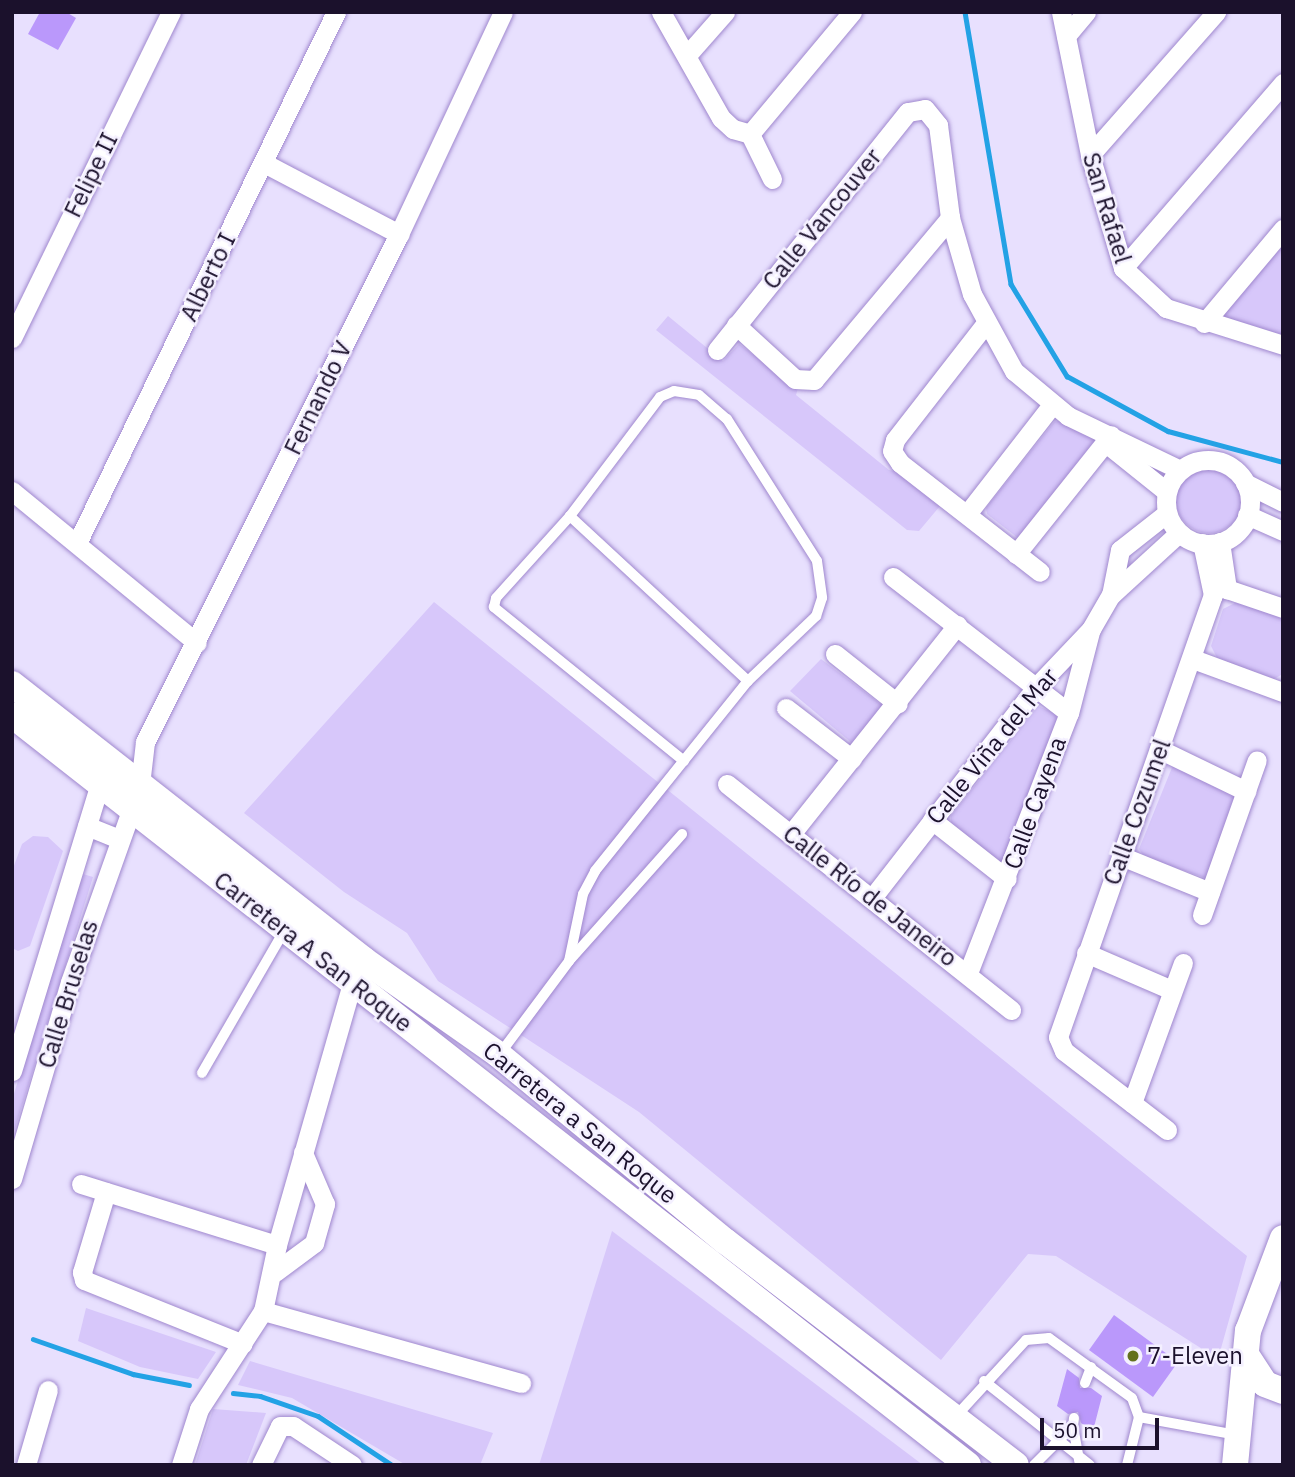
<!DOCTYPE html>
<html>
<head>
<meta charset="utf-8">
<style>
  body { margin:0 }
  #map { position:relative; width:1295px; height:1477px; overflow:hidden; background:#e8e0fe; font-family:"IBM Plex Sans",sans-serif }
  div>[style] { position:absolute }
  .green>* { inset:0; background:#d7c7fa }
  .round { border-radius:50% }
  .stream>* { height:4.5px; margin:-2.25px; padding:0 2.25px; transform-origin:2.25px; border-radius:2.25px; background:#23a2e5 }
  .building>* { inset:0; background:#ba98fb }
  .roads { filter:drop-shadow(0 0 2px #9f87ce) drop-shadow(0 0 2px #9f87ce) }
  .service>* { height:10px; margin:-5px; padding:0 5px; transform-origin:5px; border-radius:5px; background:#fff }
  .minor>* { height:19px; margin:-9.5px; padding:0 9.5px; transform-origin:9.5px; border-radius:9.5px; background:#fff }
  .minor>.ring { margin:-9.5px; padding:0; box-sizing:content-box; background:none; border:19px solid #fff; border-radius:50% }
  .secondary>* { height:26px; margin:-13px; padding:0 13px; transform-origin:13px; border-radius:13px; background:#fff }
  .dots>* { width:19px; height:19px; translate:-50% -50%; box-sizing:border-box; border:4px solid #f4f0ff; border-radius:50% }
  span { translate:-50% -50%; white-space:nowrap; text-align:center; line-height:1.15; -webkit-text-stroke:5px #f4f0ff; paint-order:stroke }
  .street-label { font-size:24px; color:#1b112c }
  .poi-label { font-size:24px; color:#1b112c }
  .left { translate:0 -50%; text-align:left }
  .frame { position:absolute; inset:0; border:14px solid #1b112c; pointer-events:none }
  .scale { position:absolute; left:1040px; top:1418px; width:119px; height:32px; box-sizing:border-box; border:4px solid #1b112c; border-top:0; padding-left:9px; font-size:21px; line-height:24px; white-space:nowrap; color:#1b112c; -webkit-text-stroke:5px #f4f0ff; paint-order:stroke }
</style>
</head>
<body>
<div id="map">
  <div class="green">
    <div style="clip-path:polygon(1283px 241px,1283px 336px,1218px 318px)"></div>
    <div style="clip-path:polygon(668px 316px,723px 361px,739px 344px,798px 388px,796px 395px,889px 470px,900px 472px,940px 506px,919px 531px,907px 530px,656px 330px)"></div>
    <div style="clip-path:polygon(1062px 420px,1096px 439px,1018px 538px,987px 514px,986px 508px,1054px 422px)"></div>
    <div class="round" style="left:1176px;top:467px;width:66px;height:66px"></div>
    <div style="clip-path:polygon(434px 602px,1247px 1256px,1218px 1359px,1056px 1256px,1028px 1254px,941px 1360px,639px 1112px,438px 981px,407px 933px,344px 892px,244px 813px)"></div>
    <div style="clip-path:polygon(1237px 602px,1283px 618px,1281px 675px,1274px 679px,1217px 658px,1211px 646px,1223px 609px)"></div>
    <div style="clip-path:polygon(821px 659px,883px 706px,859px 749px,790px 691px)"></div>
    <div style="clip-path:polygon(1038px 706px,1056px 714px,1058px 725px,1006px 866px,951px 824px,951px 816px)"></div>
    <div style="clip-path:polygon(1173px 765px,1238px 789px,1206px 878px,1144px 857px,1139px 849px)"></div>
    <div style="clip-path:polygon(33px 836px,48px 837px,63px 851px,30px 946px,18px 951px,12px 948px,12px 871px,22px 844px)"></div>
    <div style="clip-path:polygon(83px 874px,93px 877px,12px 1138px,12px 1100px)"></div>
    <div style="clip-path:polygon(612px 1231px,923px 1465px,539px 1465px)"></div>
    <div style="clip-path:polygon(86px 1308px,216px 1352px,198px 1379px,140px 1367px,78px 1341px)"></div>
    <div style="clip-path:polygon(250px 1361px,493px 1433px,480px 1465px,406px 1465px,292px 1398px,238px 1385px)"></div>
    <div style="clip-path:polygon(213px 1409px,266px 1413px,246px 1465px,195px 1465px)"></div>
  </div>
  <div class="stream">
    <div style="left:965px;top:12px;width:276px;rotate:80.4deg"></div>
    <div style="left:1011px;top:284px;width:108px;rotate:58.7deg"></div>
    <div style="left:1067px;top:376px;width:115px;rotate:28.6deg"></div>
    <div style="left:1168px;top:431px;width:119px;rotate:15.1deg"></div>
    <div style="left:33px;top:1339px;width:106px;rotate:19.3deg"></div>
    <div style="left:133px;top:1374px;width:57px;rotate:11.1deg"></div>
    <div style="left:233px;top:1393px;width:27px;rotate:6deg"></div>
    <div style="left:260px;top:1396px;width:61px;rotate:19deg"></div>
    <div style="left:318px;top:1416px;width:89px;rotate:33.5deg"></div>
  </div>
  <div class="building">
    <div style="clip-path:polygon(40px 12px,66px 12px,76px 18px,58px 50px,28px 34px)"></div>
    <div style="clip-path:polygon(1114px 1315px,1178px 1362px,1153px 1397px,1089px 1350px)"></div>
    <div style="clip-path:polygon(1067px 1369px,1079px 1378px,1080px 1388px,1091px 1388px,1102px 1396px,1093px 1431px,1081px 1423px,1078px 1412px,1068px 1414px,1057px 1406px)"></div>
  </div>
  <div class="roads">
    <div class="service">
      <div style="left:684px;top:761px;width:245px;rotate:-141deg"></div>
      <div style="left:494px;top:607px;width:9px;rotate:-77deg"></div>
      <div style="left:496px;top:598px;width:110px;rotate:-47.9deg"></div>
      <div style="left:570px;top:516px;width:149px;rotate:-52.9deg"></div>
      <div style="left:660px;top:397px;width:15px;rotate:-23deg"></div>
      <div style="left:674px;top:391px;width:25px;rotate:9deg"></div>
      <div style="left:699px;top:395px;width:37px;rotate:41deg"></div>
      <div style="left:727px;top:419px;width:168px;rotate:57.6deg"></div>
      <div style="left:817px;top:561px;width:37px;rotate:82deg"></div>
      <div style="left:822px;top:598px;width:19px;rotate:108deg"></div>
      <div style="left:816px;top:616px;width:94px;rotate:136.3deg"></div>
      <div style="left:569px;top:961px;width:68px;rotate:-78.2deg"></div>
      <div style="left:583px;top:894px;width:26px;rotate:-62deg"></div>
      <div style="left:595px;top:871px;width:244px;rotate:-51.2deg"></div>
      <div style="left:748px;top:681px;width:243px;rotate:-137.2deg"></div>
      <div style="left:499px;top:1055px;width:117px;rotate:-53.3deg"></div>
      <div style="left:569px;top:961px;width:170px;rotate:-48.3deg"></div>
      <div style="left:202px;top:1073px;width:164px;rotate:-60deg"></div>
      <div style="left:984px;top:1381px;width:135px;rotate:38.4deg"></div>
      <div style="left:1085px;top:1383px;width:17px;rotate:-69deg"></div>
      <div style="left:957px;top:1415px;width:102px;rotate:-47.4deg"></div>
      <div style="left:1026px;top:1340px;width:23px;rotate:-5deg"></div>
      <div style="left:1049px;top:1338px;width:102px;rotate:35.9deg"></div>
      <div style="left:1132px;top:1398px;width:20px;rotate:70deg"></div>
      <div style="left:1139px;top:1417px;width:49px;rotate:104deg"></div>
      <div style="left:1139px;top:1417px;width:100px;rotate:10.4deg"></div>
      <div style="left:1073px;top:1426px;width:36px;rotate:80deg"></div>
      <div style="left:1034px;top:1465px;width:55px;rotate:-45deg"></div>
      <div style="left:1073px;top:1426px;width:8px;rotate:-83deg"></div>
    </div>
    <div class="minor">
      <div style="left:661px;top:12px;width:122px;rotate:60.5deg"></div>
      <div style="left:721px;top:118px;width:16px;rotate:43deg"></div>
      <div style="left:733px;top:129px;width:18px;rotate:16deg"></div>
      <div style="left:750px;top:134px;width:50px;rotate:63.9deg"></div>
      <div style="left:1061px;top:12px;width:146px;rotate:78.5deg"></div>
      <div style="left:1090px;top:155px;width:118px;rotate:73.7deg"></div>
      <div style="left:1123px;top:268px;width:59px;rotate:42.9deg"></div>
      <div style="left:1166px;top:308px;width:123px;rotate:17.5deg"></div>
      <div style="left:1066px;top:36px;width:31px;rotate:-50deg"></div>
      <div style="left:688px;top:54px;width:56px;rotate:-48.6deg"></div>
      <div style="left:750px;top:134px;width:159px;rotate:-50.1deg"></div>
      <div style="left:1090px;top:155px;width:191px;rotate:-48.6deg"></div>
      <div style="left:264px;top:163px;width:153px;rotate:27.7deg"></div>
      <div style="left:1123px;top:268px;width:245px;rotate:-49.1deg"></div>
      <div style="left:986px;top:323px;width:148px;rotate:127.9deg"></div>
      <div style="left:895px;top:440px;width:11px;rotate:105deg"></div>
      <div style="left:892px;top:451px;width:14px;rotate:56deg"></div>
      <div style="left:900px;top:463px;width:177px;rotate:37.9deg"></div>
      <div style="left:1204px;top:323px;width:123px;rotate:-50deg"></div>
      <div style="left:736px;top:325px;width:80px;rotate:42.5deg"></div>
      <div style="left:795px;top:379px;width:19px;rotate:3deg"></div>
      <div style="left:814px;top:380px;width:212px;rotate:-50deg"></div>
      <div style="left:12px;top:338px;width:363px;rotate:-64deg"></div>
      <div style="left:717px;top:350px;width:305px;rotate:-51.3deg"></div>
      <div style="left:908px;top:112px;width:17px;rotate:-10deg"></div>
      <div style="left:925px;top:109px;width:21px;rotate:51deg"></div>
      <div style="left:938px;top:125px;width:94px;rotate:82.6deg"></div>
      <div style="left:950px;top:218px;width:79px;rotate:73.9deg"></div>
      <div style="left:972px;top:294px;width:88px;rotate:61.4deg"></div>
      <div style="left:1014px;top:371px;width:70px;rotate:39.8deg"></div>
      <div style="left:1068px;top:416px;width:124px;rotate:25.7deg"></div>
      <div style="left:1106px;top:443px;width:78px;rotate:38.8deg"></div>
      <div class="ring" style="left:1166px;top:460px;width:65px;height:65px"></div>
      <div style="left:1245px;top:483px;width:42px;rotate:26.6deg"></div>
      <div style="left:12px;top:491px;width:239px;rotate:39.4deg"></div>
      <div style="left:967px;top:514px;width:137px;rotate:-52.1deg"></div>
      <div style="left:1247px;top:515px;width:39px;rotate:24deg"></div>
      <div style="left:78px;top:541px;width:589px;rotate:-64deg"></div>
      <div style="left:1220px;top:542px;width:48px;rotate:81.5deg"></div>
      <div style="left:1016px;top:554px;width:152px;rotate:-51.4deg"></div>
      <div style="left:893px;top:577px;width:222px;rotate:37.7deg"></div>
      <div style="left:1227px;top:589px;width:59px;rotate:18.7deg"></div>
      <div style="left:1111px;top:595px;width:46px;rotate:-78.7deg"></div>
      <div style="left:1120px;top:550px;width:60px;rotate:-38.2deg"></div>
      <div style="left:835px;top:654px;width:80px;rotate:38.4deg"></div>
      <div style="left:1193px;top:659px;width:95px;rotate:20.3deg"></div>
      <div style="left:786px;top:708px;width:83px;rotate:37.7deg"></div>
      <div style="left:1159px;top:749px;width:97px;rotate:25.8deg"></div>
      <div style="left:727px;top:784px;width:363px;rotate:38.5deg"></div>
      <div style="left:932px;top:820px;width:95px;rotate:38.2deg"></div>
      <div style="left:87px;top:826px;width:35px;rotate:22deg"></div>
      <div style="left:791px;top:834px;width:267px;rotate:-51.5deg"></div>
      <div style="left:1121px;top:856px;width:96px;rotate:22deg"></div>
      <div style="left:872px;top:898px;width:267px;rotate:-52.1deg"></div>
      <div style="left:1036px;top:687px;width:80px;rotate:-46.5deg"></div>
      <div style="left:1091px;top:629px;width:39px;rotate:-60deg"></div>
      <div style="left:1111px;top:595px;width:92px;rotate:-42.4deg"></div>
      <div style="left:1202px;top:915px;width:164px;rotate:-70.5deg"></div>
      <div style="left:1086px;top:953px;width:94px;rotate:23.3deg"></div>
      <div style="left:968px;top:973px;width:279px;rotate:-68.8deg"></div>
      <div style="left:1069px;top:713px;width:84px;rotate:-75.5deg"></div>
      <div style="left:12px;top:1071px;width:298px;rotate:-73deg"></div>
      <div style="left:1132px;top:1103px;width:149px;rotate:-70deg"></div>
      <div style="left:1167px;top:1130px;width:130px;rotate:-142.5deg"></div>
      <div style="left:1064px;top:1051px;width:15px;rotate:-113deg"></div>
      <div style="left:1058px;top:1037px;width:468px;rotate:-70.7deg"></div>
      <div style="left:1213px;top:595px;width:53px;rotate:-101.9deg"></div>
      <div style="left:12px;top:1179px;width:205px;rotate:-73.6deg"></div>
      <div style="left:70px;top:982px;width:209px;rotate:-70.4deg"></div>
      <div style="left:140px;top:785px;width:43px;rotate:-83.4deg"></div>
      <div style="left:145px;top:742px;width:568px;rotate:-63.43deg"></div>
      <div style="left:399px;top:234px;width:245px;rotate:-64.9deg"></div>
      <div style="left:81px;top:1184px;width:205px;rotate:17.3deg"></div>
      <div style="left:106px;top:1192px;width:84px;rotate:106.7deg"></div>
      <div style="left:82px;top:1272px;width:8px;rotate:76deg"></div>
      <div style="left:84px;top:1280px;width:171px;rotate:21.9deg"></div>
      <div style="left:275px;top:1272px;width:49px;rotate:-36.6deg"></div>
      <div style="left:314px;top:1243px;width:41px;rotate:-74.2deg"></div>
      <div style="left:325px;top:1204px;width:56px;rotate:-113.3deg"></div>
      <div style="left:263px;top:1311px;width:268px;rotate:15.6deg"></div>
      <div style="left:26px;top:1465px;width:78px;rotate:-73.7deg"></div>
      <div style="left:181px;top:1465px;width:59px;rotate:-72.2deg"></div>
      <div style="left:199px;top:1409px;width:117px;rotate:-56.9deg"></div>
      <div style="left:263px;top:1311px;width:67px;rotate:-78deg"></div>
      <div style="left:277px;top:1245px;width:272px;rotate:-74deg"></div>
      <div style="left:261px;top:1465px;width:43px;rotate:-64deg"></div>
      <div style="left:280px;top:1426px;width:13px"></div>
      <div style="left:293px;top:1426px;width:71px;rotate:33.5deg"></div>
    </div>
    <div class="secondary">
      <div style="left:12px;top:684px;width:447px;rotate:38.1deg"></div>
      <div style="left:364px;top:960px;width:165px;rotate:35.1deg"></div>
      <div style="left:499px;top:1055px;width:293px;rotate:39.5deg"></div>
      <div style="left:725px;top:1241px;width:367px;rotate:37.6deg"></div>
      <div style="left:12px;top:715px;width:1215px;rotate:38.11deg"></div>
      <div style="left:1247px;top:1356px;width:33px;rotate:57deg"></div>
      <div style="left:1265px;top:1384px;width:19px;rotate:21deg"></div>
      <div style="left:1235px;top:1465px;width:135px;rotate:-84.5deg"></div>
      <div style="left:1248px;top:1331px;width:99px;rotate:-69.4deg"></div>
    </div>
  </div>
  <div class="dots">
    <div style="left:1133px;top:1356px;background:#63711d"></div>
  </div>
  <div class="street-label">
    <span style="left:91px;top:175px;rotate:-64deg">Felipe II</span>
    <span style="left:1107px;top:208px;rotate:73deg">San Rafael</span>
    <span style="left:822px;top:219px;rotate:-51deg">Calle Vancouver</span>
    <span style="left:208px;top:277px;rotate:-64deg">Alberto I</span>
    <span style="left:318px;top:398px;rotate:-64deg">Fernando V</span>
    <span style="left:992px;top:746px;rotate:-51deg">Calle Viña del Mar</span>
    <span style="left:1035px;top:803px;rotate:-70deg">Calle Cayena</span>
    <span style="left:1137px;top:812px;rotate:-70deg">Calle Cozumel</span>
    <span style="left:870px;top:896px;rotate:38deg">Calle Río de Janeiro</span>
    <span style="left:313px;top:952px;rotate:38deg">Carretera A San Roque</span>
    <span style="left:68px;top:994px;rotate:-73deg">Calle Bruselas</span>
    <span style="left:580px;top:1123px;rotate:39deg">Carretera a San Roque</span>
  </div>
  <div class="poi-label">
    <span class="left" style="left:1147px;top:1356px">7-Eleven</span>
  </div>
  <div class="frame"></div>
  <div class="scale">50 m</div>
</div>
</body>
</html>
